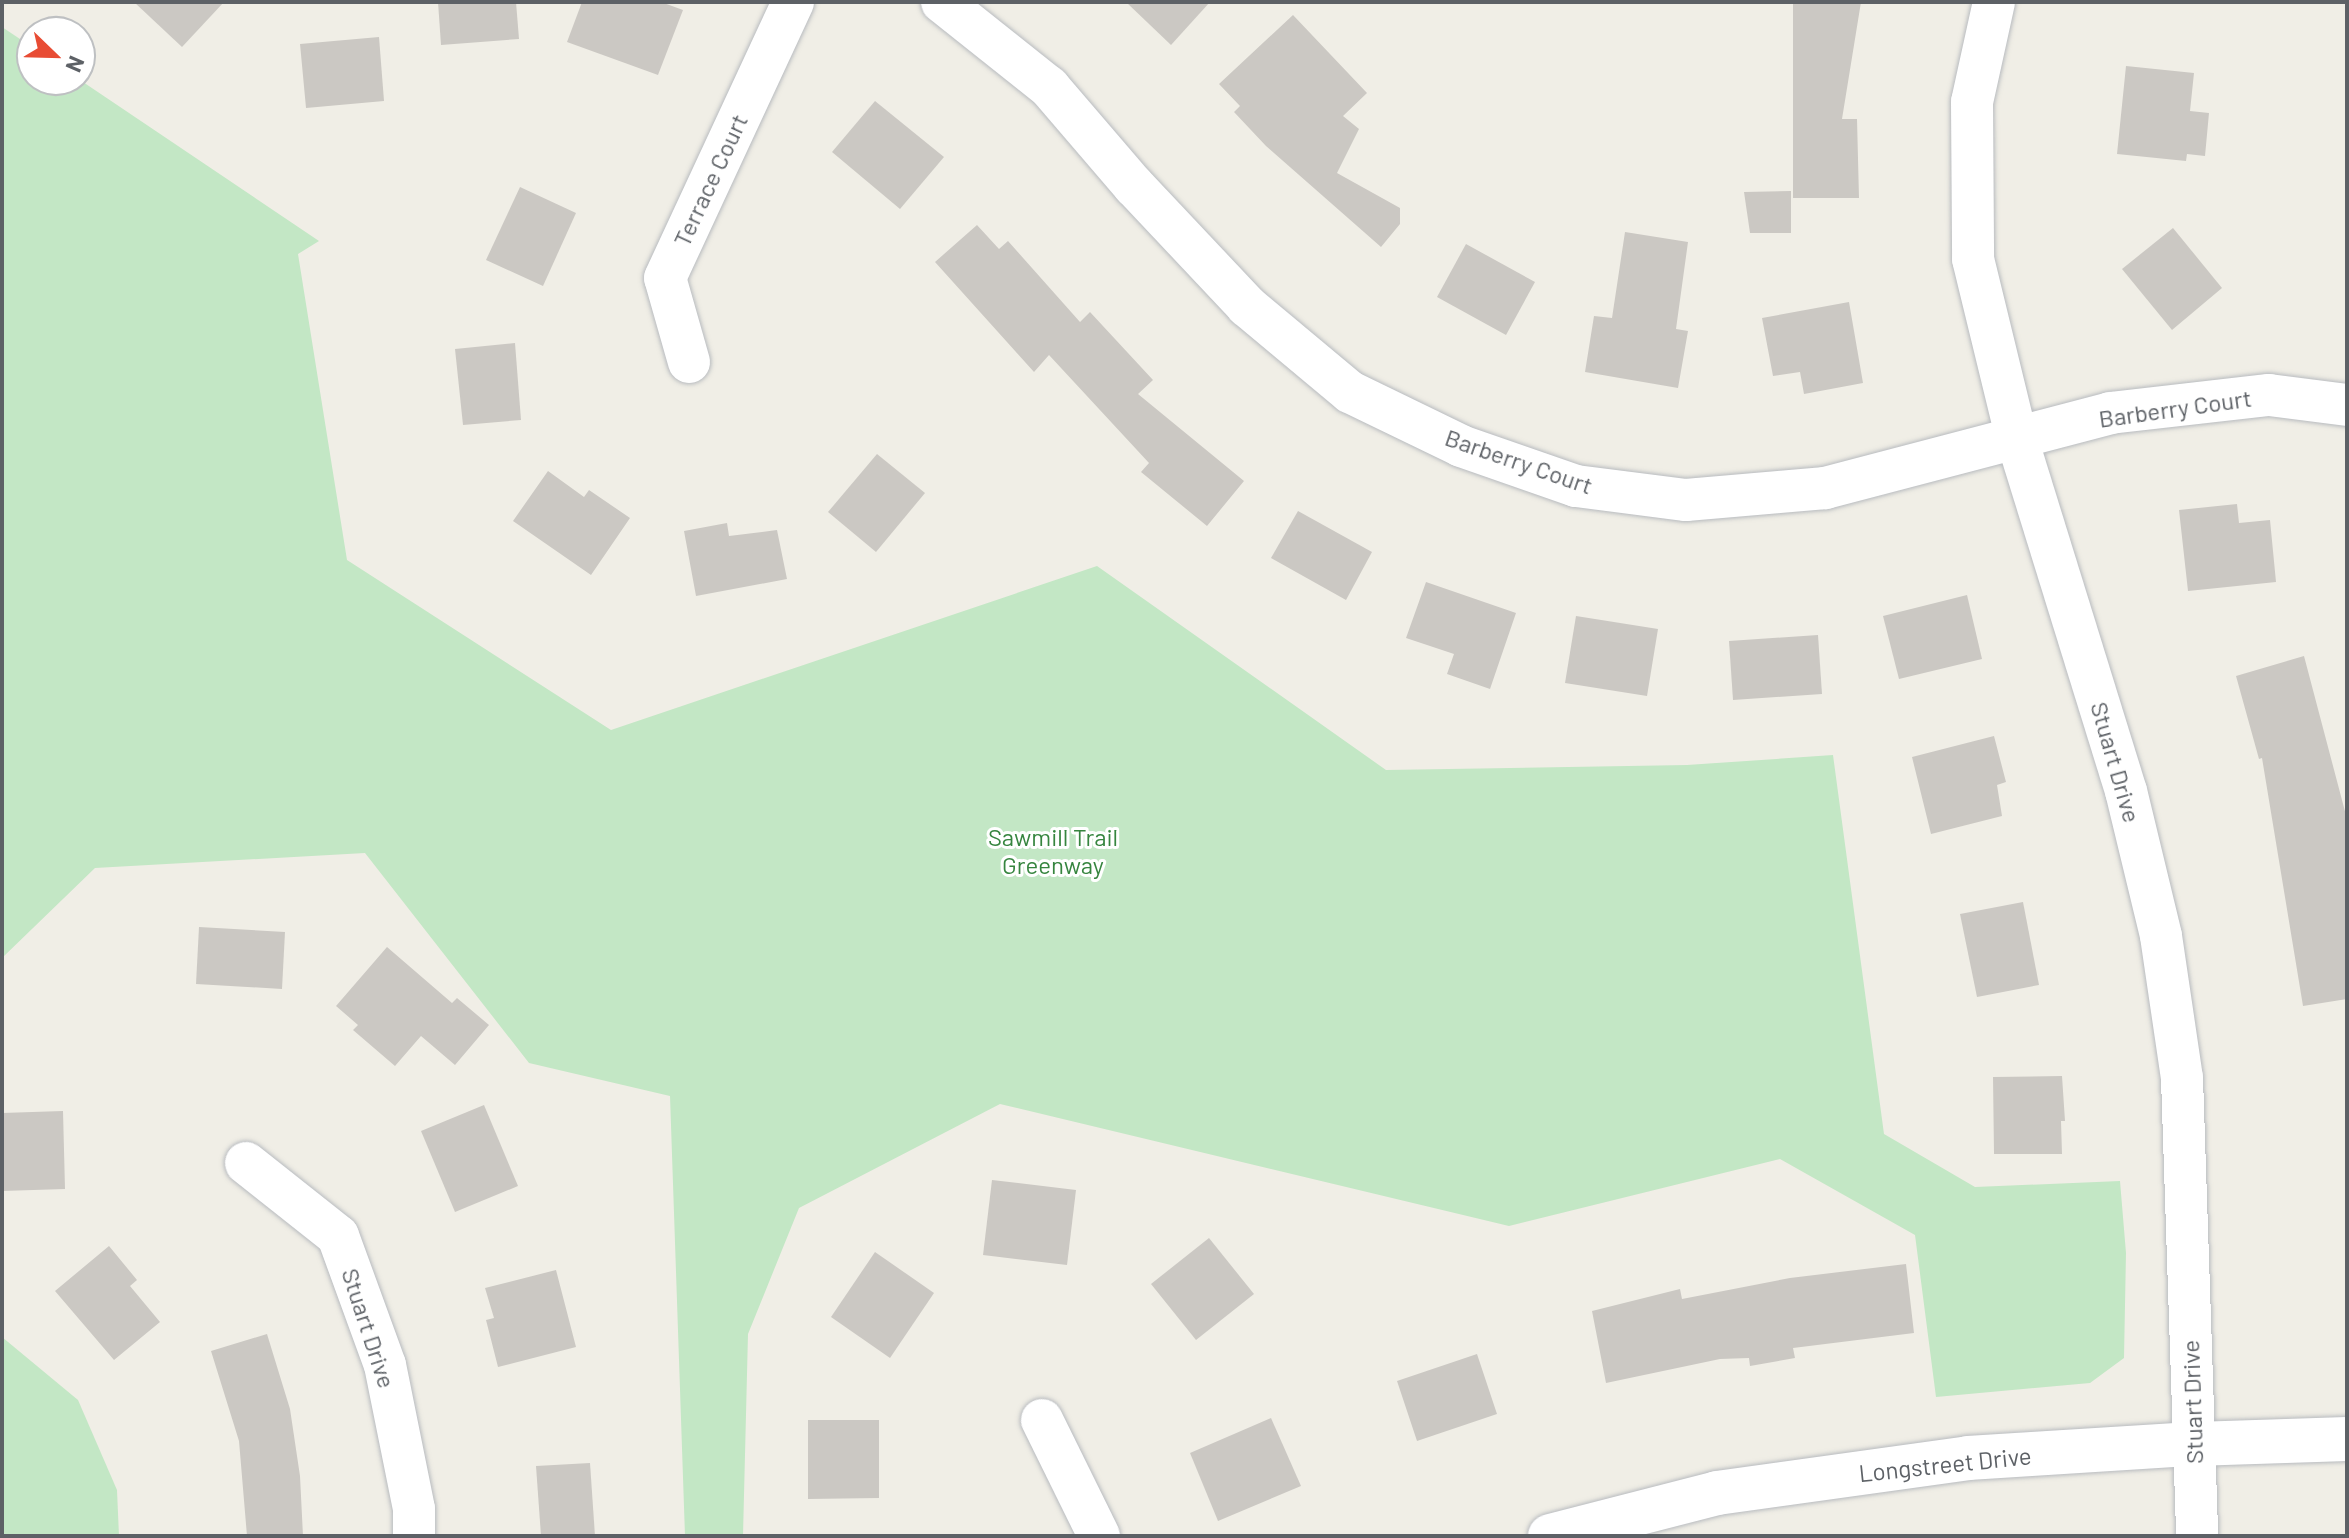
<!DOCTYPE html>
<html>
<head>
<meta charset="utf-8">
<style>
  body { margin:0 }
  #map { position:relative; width:2349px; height:1538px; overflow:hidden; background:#f0eee6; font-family:Barlow,sans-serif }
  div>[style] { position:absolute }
  .green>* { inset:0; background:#c3e7c5 }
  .building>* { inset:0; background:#cbc8c3 }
  .roads { filter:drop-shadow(0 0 2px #b8bbbf) drop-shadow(0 0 2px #b8bbbf) }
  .street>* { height:42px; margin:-21px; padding:0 21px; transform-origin:21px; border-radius:21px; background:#fff }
  .secondary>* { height:44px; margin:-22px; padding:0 22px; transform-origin:22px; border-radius:22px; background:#fff }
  span { translate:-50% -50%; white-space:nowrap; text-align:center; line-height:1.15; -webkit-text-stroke:6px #fff; paint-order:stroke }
  .street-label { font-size:24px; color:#5d6166 }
  .park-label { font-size:24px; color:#36853f }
  .frame { position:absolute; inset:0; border:4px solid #5d6166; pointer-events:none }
  .north { position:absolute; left:16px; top:16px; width:80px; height:80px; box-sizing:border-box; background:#fff; border:2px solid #bec0c2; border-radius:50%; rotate:113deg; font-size:22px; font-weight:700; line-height:32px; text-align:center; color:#5d6166 }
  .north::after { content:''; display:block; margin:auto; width:28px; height:36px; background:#e84c34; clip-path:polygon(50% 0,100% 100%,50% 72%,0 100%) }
</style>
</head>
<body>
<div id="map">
  <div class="green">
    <div style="clip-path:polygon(2px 27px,32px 47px,32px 80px,80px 80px,319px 241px,298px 254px,347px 560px,611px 730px,1097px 566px,1386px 770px,1687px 765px,1833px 755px,1884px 1134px,1975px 1187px,2120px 1181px,2126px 1253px,2124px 1358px,2090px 1383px,1936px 1397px,1915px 1235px,1780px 1159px,1509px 1226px,1000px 1104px,799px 1208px,748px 1334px,743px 1536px,685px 1536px,670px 1096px,529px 1063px,365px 853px,95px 868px,2px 958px)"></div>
    <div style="clip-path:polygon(2px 1337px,78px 1400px,117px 1490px,119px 1536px,2px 1536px)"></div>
  </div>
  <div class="building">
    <div style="clip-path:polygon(134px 2px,224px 2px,182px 47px)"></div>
    <div style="clip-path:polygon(438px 2px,516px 2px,519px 39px,441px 45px)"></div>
    <div style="clip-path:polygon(582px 2px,661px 2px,683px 10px,658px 75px,567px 42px)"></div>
    <div style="clip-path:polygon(1126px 2px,1210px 2px,1171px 45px)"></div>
    <div style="clip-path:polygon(1793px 2px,1861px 2px,1842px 119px,1857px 119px,1859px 198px,1793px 198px)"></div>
    <div style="clip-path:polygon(1293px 15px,1367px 93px,1343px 116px,1359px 129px,1337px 173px,1400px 208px,1400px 224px,1381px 247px,1266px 146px,1234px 112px,1240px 106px,1219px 84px)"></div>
    <div style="clip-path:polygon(379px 37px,384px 101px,306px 108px,300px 44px)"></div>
    <div style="clip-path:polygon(2126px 66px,2194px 73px,2190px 111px,2209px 113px,2205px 156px,2187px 154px,2186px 161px,2117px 154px)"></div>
    <div style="clip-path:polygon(875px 101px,944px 157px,900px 209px,832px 152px)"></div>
    <div style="clip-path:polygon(520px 187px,576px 213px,543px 286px,486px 260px)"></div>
    <div style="clip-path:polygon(1791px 191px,1791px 233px,1750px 233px,1744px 192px)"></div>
    <div style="clip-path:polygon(977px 225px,999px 249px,1008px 241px,1080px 322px,1090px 312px,1153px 380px,1138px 394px,1244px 481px,1207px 526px,1141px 472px,1149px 463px,1049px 355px,1034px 372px,935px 262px)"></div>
    <div style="clip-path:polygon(2173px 228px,2222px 288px,2172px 330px,2122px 269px)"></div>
    <div style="clip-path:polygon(1625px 232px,1688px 242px,1676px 329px,1688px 331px,1678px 388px,1585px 372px,1594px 316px,1612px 318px)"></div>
    <div style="clip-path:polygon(1466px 244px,1535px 282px,1506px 335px,1437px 297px)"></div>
    <div style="clip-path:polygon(1849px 302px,1863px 383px,1804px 394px,1800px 372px,1773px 376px,1762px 318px)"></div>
    <div style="clip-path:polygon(515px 343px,521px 420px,463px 425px,455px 349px)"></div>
    <div style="clip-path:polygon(877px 454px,925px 493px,876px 552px,828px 512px)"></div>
    <div style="clip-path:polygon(548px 471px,584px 497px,589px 490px,630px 518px,591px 575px,513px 521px)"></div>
    <div style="clip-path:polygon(2237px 504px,2239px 523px,2270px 520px,2276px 582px,2188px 591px,2179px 510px)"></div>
    <div style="clip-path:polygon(1298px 511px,1372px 552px,1346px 600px,1271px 558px)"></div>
    <div style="clip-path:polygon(727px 523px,729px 536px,777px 530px,787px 579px,696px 596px,684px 531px)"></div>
    <div style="clip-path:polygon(1426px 582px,1516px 613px,1490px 689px,1447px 674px,1454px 654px,1406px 638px)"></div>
    <div style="clip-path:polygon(1967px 595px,1982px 659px,1899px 679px,1883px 616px)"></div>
    <div style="clip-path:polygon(1576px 616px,1658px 629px,1647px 696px,1565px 683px)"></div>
    <div style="clip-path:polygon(1818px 635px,1822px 694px,1733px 700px,1729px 641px)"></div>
    <div style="clip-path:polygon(2304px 656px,2347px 819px,2347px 999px,2303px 1006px,2262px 758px,2259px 759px,2236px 676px)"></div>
    <div style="clip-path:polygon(1994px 736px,2006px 782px,1997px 785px,2002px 816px,1931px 834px,1912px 757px)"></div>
    <div style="clip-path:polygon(2023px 902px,2039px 985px,1977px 997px,1960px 914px)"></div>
    <div style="clip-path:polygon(199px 927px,285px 932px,282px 989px,196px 984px)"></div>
    <div style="clip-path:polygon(387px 947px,452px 1003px,457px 998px,489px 1025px,455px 1065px,421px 1036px,395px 1066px,353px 1030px,358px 1025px,336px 1006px)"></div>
    <div style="clip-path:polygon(2062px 1076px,2065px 1121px,2061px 1121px,2062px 1154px,1994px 1154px,1993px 1077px)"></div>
    <div style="clip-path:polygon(484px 1105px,518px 1186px,455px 1212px,421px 1131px)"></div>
    <div style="clip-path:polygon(63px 1111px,65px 1189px,2px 1191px,2px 1113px)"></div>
    <div style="clip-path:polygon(992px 1180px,1076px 1190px,1067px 1265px,983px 1255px)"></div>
    <div style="clip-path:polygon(1209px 1238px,1254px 1294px,1196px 1340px,1151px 1284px)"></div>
    <div style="clip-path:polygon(109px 1246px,137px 1280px,130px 1286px,160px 1322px,114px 1360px,55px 1291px)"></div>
    <div style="clip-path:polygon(875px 1252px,934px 1293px,890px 1358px,831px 1317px)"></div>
    <div style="clip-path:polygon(1906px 1264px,1914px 1333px,1793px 1348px,1795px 1358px,1750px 1366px,1749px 1358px,1720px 1359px,1606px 1383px,1592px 1311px,1680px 1289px,1682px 1299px,1790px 1278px)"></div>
    <div style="clip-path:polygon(556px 1270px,576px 1347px,498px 1367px,486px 1320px,494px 1318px,485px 1288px)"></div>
    <div style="clip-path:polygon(267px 1334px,290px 1409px,300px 1476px,303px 1536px,247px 1536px,239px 1441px,211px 1351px)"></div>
    <div style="clip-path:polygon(1477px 1354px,1497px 1414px,1417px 1441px,1397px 1381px)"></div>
    <div style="clip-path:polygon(1271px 1418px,1301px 1486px,1218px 1521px,1190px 1453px)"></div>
    <div style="clip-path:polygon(808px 1420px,879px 1420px,879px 1498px,808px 1499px)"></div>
    <div style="clip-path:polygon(590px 1463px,595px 1536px,541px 1536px,536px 1466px)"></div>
  </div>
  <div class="roads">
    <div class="street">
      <div style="left:942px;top:2px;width:137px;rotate:38.5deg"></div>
      <div style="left:1049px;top:87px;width:130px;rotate:49.4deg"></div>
      <div style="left:1134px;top:186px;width:165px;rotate:46.7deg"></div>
      <div style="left:1247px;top:306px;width:134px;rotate:39.9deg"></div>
      <div style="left:1350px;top:392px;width:123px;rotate:25.9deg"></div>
      <div style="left:1461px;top:446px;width:122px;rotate:19.2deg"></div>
      <div style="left:1576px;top:486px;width:111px;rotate:7.3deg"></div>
      <div style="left:1686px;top:500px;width:140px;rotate:-4.9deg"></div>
      <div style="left:1825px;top:488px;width:295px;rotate:-14.7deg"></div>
      <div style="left:2110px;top:413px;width:160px;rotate:-6.5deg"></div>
      <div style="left:2269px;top:395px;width:79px;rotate:7.3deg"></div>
      <div style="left:1994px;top:2px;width:102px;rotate:102.4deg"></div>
      <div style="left:1972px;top:102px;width:157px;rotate:89.6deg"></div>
      <div style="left:1973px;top:259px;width:185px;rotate:76.3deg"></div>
      <div style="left:2017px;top:439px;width:368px;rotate:72.8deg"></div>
      <div style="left:2126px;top:791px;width:149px;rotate:76.4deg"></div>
      <div style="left:2161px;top:936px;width:144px;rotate:81.6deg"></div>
      <div style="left:2182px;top:1078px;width:458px;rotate:88.1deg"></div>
      <div style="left:689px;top:362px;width:87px;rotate:-105.9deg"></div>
      <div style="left:665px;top:278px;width:304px;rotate:-65.1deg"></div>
      <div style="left:246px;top:1163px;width:117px;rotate:38.4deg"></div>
      <div style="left:338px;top:1236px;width:137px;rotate:70deg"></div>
      <div style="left:385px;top:1365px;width:147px;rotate:78.6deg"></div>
      <div style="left:414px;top:1509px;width:27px;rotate:90deg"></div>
      <div style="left:1042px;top:1420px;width:129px;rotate:63.8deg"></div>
    </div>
    <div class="secondary">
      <div style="left:1550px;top:1536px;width:172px;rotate:-14.4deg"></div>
      <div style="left:1717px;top:1493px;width:253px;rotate:-7.9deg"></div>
      <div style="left:1968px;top:1458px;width:225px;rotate:-3.6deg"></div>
      <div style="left:2193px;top:1444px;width:154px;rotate:-1.9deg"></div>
    </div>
  </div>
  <div class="street-label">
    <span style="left:710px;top:180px;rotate:-65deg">Terrace Court</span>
    <span style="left:2175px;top:408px;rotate:-8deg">Barberry Court</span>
    <span style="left:1519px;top:461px;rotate:19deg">Barberry Court</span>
    <span style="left:2116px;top:762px;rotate:74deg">Stuart Drive</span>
    <span style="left:369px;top:1328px;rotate:72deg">Stuart Drive</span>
    <span style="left:2192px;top:1402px;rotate:-92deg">Stuart Drive</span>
    <span style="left:1945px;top:1464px;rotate:-6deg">Longstreet Drive</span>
  </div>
  <div class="park-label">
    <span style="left:1053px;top:851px">Sawmill Trail<br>Greenway</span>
  </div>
  <div class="frame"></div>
  <div class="north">N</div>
</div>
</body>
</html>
